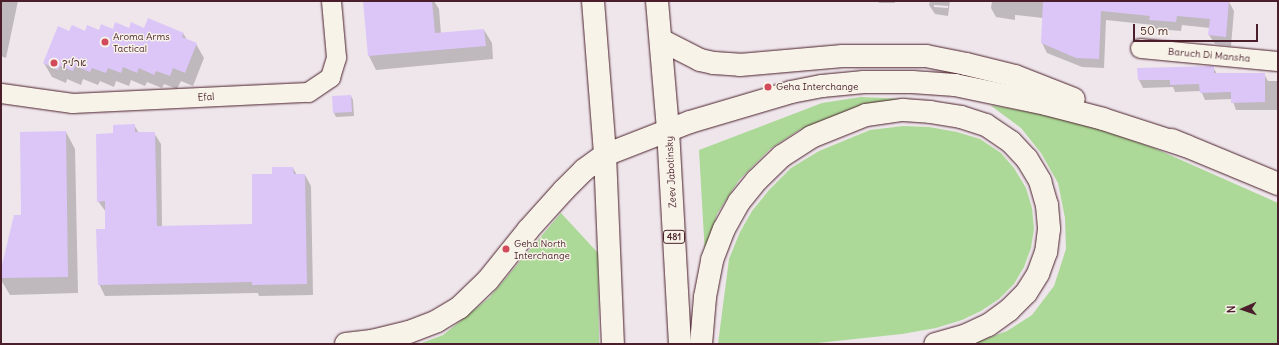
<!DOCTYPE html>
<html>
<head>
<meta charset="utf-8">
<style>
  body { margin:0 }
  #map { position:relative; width:1279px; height:345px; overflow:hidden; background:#efe6ec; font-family:Delius,"Playpen Sans Hebrew",sans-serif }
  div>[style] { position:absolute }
  .green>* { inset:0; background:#acd998 }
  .shadow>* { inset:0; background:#0003 }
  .building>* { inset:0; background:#dbc6f7 }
  .roads { filter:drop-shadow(0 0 1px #4a1f2b) drop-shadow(0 0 1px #4a1f2b) }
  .street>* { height:19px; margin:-9.5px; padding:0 9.5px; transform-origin:9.5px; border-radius:9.5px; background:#f7f3e8 }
  .primary>* { height:22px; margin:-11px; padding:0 11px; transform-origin:11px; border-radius:11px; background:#f7f3e8 }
  .highway>* { height:22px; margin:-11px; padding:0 11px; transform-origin:11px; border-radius:11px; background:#f7f3e8 }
  .dots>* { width:11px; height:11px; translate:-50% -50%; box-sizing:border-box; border:2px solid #f7f3e8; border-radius:50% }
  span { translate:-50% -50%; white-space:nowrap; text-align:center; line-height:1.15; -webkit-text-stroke:3px #f7f3e8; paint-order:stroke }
  .shield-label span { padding:1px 3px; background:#f7f3e8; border:1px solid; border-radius:3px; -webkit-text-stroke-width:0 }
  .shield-label { font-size:9px; color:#4a1f2b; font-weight:700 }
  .poi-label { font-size:10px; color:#4a1f2b }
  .left { translate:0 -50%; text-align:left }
  .street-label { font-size:10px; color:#4a1f2b }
  .frame { position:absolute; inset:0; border:2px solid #4a1f2b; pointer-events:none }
  .north { position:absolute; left:1223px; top:289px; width:40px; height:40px; -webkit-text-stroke:3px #f7f3e8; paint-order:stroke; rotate:268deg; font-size:11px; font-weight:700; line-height:16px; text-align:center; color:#4a1f2b }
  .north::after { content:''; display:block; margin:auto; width:14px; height:18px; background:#4a1f2b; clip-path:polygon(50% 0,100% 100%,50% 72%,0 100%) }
  .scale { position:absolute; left:1133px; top:24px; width:125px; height:18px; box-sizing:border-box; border:2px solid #4a1f2b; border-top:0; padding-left:5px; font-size:12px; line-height:14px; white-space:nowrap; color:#4a1f2b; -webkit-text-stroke:3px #f7f3e8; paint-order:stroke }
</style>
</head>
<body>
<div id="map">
  <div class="green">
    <div style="clip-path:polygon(861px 97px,905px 99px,840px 114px,799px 130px,770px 149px,739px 180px,717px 214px,705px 255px,699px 150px,822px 103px)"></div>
    <div style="clip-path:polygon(990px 105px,1069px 119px,1154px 148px,1278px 203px,1278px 343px,972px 344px,1007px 331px,1032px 315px,1054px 286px,1066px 249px,1065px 218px,1058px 183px,1041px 153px,1021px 128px)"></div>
    <div style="clip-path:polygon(903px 126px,929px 127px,957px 132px,980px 139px,1001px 153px,1014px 168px,1026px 188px,1032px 208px,1034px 229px,1031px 248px,1024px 267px,1014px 284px,999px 299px,981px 311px,962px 320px,936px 328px,902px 334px,808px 344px,718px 344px,729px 259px,740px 232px,752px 211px,769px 190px,791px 168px,819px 151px,870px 130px)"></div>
    <div style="clip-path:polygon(561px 213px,598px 253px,599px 344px,419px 344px,443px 335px,489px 298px)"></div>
  </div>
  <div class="shadow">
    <div style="clip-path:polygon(1px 1px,18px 1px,6px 58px,1px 56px)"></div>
    <div style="clip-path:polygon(364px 1px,434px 1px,439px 9px,441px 34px,484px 30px,492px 43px,493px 59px,376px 70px,369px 56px)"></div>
    <div style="clip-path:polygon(878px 1px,895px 1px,895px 3px,879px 3px)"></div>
    <div style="clip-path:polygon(evenodd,930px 1px,950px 1px,948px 16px,935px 14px,929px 5px,930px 1px,934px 5px,948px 6px,948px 8px,934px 7px,934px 5px)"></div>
    <div style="clip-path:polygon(992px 1px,1224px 1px,1229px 2px,1234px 11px,1231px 46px,1215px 44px,1209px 35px,1210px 28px,1182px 25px,1181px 31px,1156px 29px,1153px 25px,1106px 20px,1104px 68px,1082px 67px,1047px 53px,1042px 43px,1043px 18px,1015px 15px,1015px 20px,996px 17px,991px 8px)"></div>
    <div style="clip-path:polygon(59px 28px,70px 32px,144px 29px,183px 33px,187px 40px,196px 44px,204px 58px,193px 86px,181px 81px,177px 89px,164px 84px,162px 88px,147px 82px,145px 86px,131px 80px,129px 86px,116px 81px,114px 87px,100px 81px,98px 85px,83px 79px,81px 85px,67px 79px,66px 83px,52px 77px,44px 63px)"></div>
    <div style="clip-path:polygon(1213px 67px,1217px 74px,1264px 74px,1268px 81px,1278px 81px,1278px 110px,1236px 110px,1232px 99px,1205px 100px,1201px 91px,1175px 92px,1173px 87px,1143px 88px,1139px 80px)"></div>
    <div style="clip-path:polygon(351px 96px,353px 100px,354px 116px,336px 117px,334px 113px)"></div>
    <div style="clip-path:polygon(134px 125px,139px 133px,154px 133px,161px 144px,162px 227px,253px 225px,272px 175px,293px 168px,297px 175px,305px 175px,311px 186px,313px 295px,259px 296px,258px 293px,105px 296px,99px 284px,106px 230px,106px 212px,98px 201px,114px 134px)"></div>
    <div style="clip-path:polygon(66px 132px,75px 149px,78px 293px,10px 295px,1px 280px,1px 273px,22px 216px)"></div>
  </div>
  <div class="building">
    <div style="clip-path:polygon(363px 1px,432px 1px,435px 33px,484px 29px,486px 46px,368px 56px)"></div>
    <div style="clip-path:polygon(1043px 1px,1229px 1px,1226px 37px,1208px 35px,1210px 19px,1177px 16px,1176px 22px,1149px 20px,1150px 16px,1101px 11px,1099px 59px,1076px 58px,1041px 43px)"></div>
    <div style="clip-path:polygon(148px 18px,184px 33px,182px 37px,197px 43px,185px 73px,173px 68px,170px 76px,156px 71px,154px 75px,139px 68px,137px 73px,123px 67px,121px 73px,108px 68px,106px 73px,92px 68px,90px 72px,75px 66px,73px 71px,60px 66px,58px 70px,43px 63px,58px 26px,69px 31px,72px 25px,85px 31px,87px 25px,99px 30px,101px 24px,113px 29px,115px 22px,129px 28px,131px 22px,144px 28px)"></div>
    <div style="clip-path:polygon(1214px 66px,1214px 73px,1265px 73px,1265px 102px,1231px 103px,1231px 92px,1200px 93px,1199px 84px,1170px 85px,1170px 80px,1138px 80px,1137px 68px)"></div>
    <div style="clip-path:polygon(351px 95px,352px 112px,333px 113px,332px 96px)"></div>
    <div style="clip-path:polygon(135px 124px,135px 132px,155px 132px,157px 226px,252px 224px,252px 174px,272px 174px,272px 167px,293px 167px,294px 174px,305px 174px,307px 284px,252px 285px,252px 282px,98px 285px,96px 229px,105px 229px,105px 201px,97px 202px,96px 134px,113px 133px,113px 125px)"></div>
    <div style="clip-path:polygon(66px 131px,68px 277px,1px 278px,1px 269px,14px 215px,21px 215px,20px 132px)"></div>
  </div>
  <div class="roads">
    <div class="street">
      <div style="left:1140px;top:48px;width:139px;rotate:5.4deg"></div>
      <div style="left:1px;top:93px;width:72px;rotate:8deg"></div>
      <div style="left:72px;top:103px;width:236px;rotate:-2.7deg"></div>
      <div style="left:308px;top:92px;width:27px;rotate:-34deg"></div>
      <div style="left:330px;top:77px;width:21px;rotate:-73deg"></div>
      <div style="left:336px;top:57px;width:56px;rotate:-95.1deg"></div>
    </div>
    <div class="primary">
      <div style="left:593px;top:1px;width:154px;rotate:85.5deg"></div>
      <div style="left:605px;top:155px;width:189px;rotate:87.6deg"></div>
      <div style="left:657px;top:1px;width:129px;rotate:85.1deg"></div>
      <div style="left:668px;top:130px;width:214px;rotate:86.8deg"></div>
    </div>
    <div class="highway">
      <div style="left:661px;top:40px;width:44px;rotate:27.1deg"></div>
      <div style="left:700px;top:60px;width:14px;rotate:12deg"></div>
      <div style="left:714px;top:63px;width:26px;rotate:4deg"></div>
      <div style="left:740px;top:65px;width:103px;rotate:-5deg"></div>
      <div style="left:843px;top:56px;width:83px"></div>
      <div style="left:926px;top:56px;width:41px;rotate:11.3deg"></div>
      <div style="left:966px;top:64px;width:50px;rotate:13.8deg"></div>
      <div style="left:1015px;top:76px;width:63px;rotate:21.3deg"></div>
      <div style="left:1172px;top:140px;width:115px;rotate:22.5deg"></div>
      <div style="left:346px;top:344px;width:26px;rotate:-7deg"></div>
      <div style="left:372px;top:341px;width:38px;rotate:-14deg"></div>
      <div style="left:409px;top:332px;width:30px;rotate:-21deg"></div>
      <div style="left:437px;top:321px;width:26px;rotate:-31deg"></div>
      <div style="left:459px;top:308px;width:40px;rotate:-44deg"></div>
      <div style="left:488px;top:280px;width:64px;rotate:-51.3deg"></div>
      <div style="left:528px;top:230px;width:54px;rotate:-48deg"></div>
      <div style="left:564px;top:190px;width:28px;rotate:-45deg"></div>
      <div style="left:584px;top:170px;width:26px;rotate:-36deg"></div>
      <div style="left:605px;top:155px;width:91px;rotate:-21.2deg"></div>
      <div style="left:690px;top:122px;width:105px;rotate:-16.5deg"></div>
      <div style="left:791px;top:92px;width:32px;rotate:-11deg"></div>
      <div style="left:822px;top:86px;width:42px;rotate:-5.4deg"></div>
      <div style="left:864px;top:82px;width:48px"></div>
      <div style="left:912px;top:82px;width:43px;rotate:4deg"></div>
      <div style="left:955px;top:85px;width:93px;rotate:11.8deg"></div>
      <div style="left:1046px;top:104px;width:59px;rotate:14.7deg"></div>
      <div style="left:1103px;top:119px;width:87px;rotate:18deg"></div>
      <div style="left:701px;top:344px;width:47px;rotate:-85.1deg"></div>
      <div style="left:705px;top:297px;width:38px;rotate:-79deg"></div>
      <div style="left:712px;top:260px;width:33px;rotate:-69deg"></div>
      <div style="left:724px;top:229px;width:31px;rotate:-61deg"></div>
      <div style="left:739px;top:202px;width:28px;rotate:-51deg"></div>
      <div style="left:757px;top:180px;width:35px;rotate:-44deg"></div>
      <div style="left:782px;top:156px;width:35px;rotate:-33deg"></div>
      <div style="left:811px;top:137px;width:59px;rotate:-21.8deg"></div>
      <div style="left:866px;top:115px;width:37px;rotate:-8deg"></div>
      <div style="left:903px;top:110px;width:27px;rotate:4deg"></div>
      <div style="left:930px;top:112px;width:31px;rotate:9deg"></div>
      <div style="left:961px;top:117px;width:26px;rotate:18deg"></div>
      <div style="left:986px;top:125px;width:30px;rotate:34deg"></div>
      <div style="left:1011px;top:142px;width:23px;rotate:47deg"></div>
      <div style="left:1027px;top:159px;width:26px;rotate:59deg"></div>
      <div style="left:1040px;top:181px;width:25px;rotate:74deg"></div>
      <div style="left:1047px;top:205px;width:24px;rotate:85deg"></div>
      <div style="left:1049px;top:229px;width:23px;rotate:97deg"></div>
      <div style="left:1046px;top:252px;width:23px;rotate:110deg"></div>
      <div style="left:1038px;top:274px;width:22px;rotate:122deg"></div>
      <div style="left:1026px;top:293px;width:24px;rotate:135deg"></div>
      <div style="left:1009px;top:310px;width:26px;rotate:144deg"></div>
      <div style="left:988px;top:325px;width:23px;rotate:155deg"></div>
      <div style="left:967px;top:335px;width:33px;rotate:164deg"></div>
    </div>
  </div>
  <div class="dots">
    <div style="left:105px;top:42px;background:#d1495b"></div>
    <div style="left:54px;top:63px;background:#d1495b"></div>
    <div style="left:768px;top:87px;background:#d1495b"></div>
    <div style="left:506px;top:249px;background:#d1495b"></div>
  </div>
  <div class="shield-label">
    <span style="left:674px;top:237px">481</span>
  </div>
  <div class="poi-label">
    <span class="left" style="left:113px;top:42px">Aroma Arms<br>Tactical</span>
    <span class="left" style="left:62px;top:63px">ארליך</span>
    <span class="left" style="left:776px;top:87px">Geha Interchange</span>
    <span class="left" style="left:514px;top:249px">Geha North<br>Interchange</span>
  </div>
  <div class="street-label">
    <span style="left:1209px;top:55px;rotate:5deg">Baruch Di Mansha</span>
    <span style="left:206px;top:97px;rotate:-3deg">Efal</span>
    <span style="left:671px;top:172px;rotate:-93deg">Zeev Jabotinsky</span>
  </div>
  <div class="frame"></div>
  <div class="north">N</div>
  <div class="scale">50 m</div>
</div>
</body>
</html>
